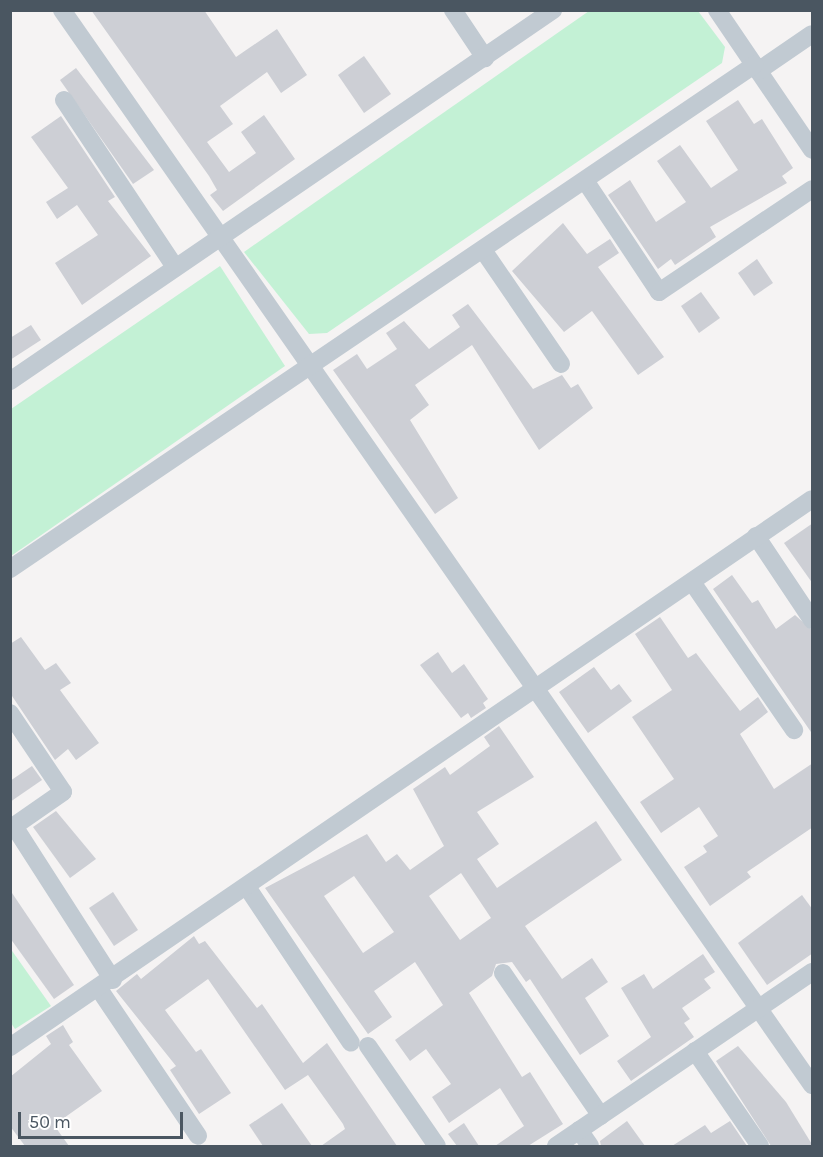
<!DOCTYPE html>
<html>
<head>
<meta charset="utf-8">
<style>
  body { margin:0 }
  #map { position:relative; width:823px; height:1157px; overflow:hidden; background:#f5f3f3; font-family:Karla,sans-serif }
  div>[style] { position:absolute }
  .green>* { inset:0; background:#c3f1d5 }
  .building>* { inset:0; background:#cdcfd5 }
  .minor>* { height:18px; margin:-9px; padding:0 9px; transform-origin:9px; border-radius:9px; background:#c1cad2 }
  span { translate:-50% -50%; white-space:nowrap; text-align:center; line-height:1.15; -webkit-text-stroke:5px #fff; paint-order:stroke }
  .frame { position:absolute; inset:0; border:12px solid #4a5661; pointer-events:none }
  .scale { position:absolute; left:18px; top:1112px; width:165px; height:27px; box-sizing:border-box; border:3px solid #4a5661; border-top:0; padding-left:8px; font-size:18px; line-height:21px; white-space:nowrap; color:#4a5661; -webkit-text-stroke:4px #fff; paint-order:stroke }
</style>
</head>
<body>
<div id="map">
  <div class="green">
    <div style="clip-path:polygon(589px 11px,698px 11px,725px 47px,722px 63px,327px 333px,309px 334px,244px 252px)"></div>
    <div style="clip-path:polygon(220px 266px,285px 366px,11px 556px,11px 409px)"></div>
    <div style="clip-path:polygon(10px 948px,51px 1006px,15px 1029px,11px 1023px)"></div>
  </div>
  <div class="building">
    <div style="clip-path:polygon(91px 10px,204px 10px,236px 57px,277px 29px,307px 75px,281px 93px,267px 72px,220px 106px,233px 124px,207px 142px,229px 172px,256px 153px,241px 132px,264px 115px,295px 159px,223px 211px,210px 195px,217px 190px,209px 176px)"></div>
    <div style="clip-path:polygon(364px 56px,391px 94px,364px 113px,338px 75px)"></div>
    <div style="clip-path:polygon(76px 68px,154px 170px,133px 184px,60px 80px)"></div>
    <div style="clip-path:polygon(738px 100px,754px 124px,762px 119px,793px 168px,782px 176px,787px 183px,710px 227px,716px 237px,675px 265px,671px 259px,658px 269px,608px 195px,630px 180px,656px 222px,686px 202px,657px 161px,680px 145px,711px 188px,738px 170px,706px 121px)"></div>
    <div style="clip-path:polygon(61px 116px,115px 197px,108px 201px,151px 256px,82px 305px,55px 263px,98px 235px,77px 205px,57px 219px,46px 202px,68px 188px,31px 137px)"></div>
    <div style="clip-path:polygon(563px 223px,587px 254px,610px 239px,619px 253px,598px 267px,664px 357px,638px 375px,592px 311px,564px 332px,512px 271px)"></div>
    <div style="clip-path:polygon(757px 259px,773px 283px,754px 296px,738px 273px)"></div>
    <div style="clip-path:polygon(701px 292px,720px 318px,699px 333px,681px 306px)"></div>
    <div style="clip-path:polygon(468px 304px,533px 389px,562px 375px,571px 388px,578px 384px,593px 408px,539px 450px,472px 345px,415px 385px,429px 405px,410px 420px,458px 498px,435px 514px,333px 370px,357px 354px,367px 369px,397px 349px,386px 333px,404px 321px,429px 349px,460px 327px,452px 315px)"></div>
    <div style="clip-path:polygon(31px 325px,41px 340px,10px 360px,10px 338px)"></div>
    <div style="clip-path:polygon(813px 523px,813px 584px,784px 543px)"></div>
    <div style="clip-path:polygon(732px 575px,752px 603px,758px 600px,776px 629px,795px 615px,813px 631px,813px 735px,713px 589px)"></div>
    <div style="clip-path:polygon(660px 617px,688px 658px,696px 653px,740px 711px,758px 697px,768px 712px,740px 734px,774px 789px,813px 763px,813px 827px,747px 872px,751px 877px,710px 906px,684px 867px,707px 852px,703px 846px,718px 836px,699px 807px,661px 833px,640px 802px,674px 779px,632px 717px,672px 690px,635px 634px)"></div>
    <div style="clip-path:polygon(21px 637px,45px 670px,56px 663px,71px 683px,60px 690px,99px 743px,76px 760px,68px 749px,55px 760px,10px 693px,10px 644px)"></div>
    <div style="clip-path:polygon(438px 652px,452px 673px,464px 664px,488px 699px,483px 703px,486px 708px,471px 718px,468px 713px,461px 718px,420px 665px)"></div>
    <div style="clip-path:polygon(594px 667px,611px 690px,619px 684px,632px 701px,588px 733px,559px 692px)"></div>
    <div style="clip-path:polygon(evenodd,499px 726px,534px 777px,477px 812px,499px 844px,477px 859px,497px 888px,596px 821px,622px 860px,525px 926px,562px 979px,592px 958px,608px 982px,585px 998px,609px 1036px,580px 1055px,530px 979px,526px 982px,512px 962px,496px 964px,492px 976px,469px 993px,522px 1077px,530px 1072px,563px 1124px,528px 1146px,495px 1146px,524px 1126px,500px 1088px,449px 1123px,432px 1097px,451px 1084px,426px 1049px,410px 1061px,395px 1040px,443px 1005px,415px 962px,374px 991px,392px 1017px,368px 1034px,265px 888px,367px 834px,386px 862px,397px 854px,410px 870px,444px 846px,413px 789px,445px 767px,450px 775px,490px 746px,484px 737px,499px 726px,461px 873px,491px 918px,460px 940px,429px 896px,461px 873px,499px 726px,354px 876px,394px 932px,363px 953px,324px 896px,354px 876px)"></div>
    <div style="clip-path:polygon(32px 766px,42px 780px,10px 802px,10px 781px)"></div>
    <div style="clip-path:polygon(56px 811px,96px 859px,70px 878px,33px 827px)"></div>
    <div style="clip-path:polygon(10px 890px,74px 985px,54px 999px,10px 938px)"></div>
    <div style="clip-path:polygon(113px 892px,138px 930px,114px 946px,89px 908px)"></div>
    <div style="clip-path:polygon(802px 895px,813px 910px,813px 953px,767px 985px,738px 943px)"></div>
    <div style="clip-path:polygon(194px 936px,199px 944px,205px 941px,257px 1008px,262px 1004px,303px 1063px,327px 1043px,397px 1146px,321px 1146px,345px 1129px,343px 1124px,308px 1075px,285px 1090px,208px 979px,165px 1010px,196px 1052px,201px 1049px,231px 1093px,199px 1114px,170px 1070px,176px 1066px,116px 991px,137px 974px,141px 979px)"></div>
    <div style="clip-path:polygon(703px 954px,715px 972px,704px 979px,711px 988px,682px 1008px,690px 1019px,684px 1023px,694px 1037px,631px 1081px,617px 1061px,651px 1037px,621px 988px,644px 974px,653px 989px)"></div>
    <div style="clip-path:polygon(63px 1025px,73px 1042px,69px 1045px,102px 1091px,54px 1125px,69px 1146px,25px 1146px,10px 1126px,10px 1077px,51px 1044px,46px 1036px)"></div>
    <div style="clip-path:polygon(738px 1046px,786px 1102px,813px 1146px,771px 1146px,716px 1061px)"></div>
    <div style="clip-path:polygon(282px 1103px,312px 1146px,263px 1146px,249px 1125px)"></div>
    <div style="clip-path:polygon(627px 1121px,645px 1146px,601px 1146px,600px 1141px)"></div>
    <div style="clip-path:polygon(730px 1121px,747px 1146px,672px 1146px,705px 1125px,711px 1133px)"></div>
    <div style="clip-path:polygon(464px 1123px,479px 1146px,457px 1146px,448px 1134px)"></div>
  </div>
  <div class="minor">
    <div style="left:62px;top:10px;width:1311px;rotate:55.1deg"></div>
    <div style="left:453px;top:10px;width:58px;rotate:56.3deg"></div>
    <div style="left:717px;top:10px;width:169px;rotate:55.8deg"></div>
    <div style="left:758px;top:71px;width:65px;rotate:-34.4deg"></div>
    <div style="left:64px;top:100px;width:201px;rotate:56.4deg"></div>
    <div style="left:586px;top:182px;width:132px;rotate:56.4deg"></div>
    <div style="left:659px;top:292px;width:184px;rotate:-33.9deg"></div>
    <div style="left:483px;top:250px;width:138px;rotate:55.6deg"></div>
    <div style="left:10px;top:381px;width:658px;rotate:-34.34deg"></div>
    <div style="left:756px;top:536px;width:101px;rotate:56.3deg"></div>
    <div style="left:10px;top:569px;width:899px;rotate:-34.11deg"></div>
    <div style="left:692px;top:582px;width:180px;rotate:55.4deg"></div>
    <div style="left:10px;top:713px;width:95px;rotate:56.1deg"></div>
    <div style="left:63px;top:792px;width:60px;rotate:145.2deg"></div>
    <div style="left:14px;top:826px;width:183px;rotate:57.3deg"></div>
    <div style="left:247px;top:887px;width:187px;rotate:56.3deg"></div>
    <div style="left:503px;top:973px;width:173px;rotate:55.6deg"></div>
    <div style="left:99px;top:989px;width:177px;rotate:56deg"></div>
    <div style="left:368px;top:1046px;width:121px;rotate:55.4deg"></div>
    <div style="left:10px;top:1047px;width:971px;rotate:-34.34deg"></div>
    <div style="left:695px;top:1051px;width:115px;rotate:55.6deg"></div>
    <div style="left:579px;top:1130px;width:19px;rotate:55deg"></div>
    <div style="left:556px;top:1146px;width:310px;rotate:-34.2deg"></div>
  </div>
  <div class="frame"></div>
  <div class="scale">50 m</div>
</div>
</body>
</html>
